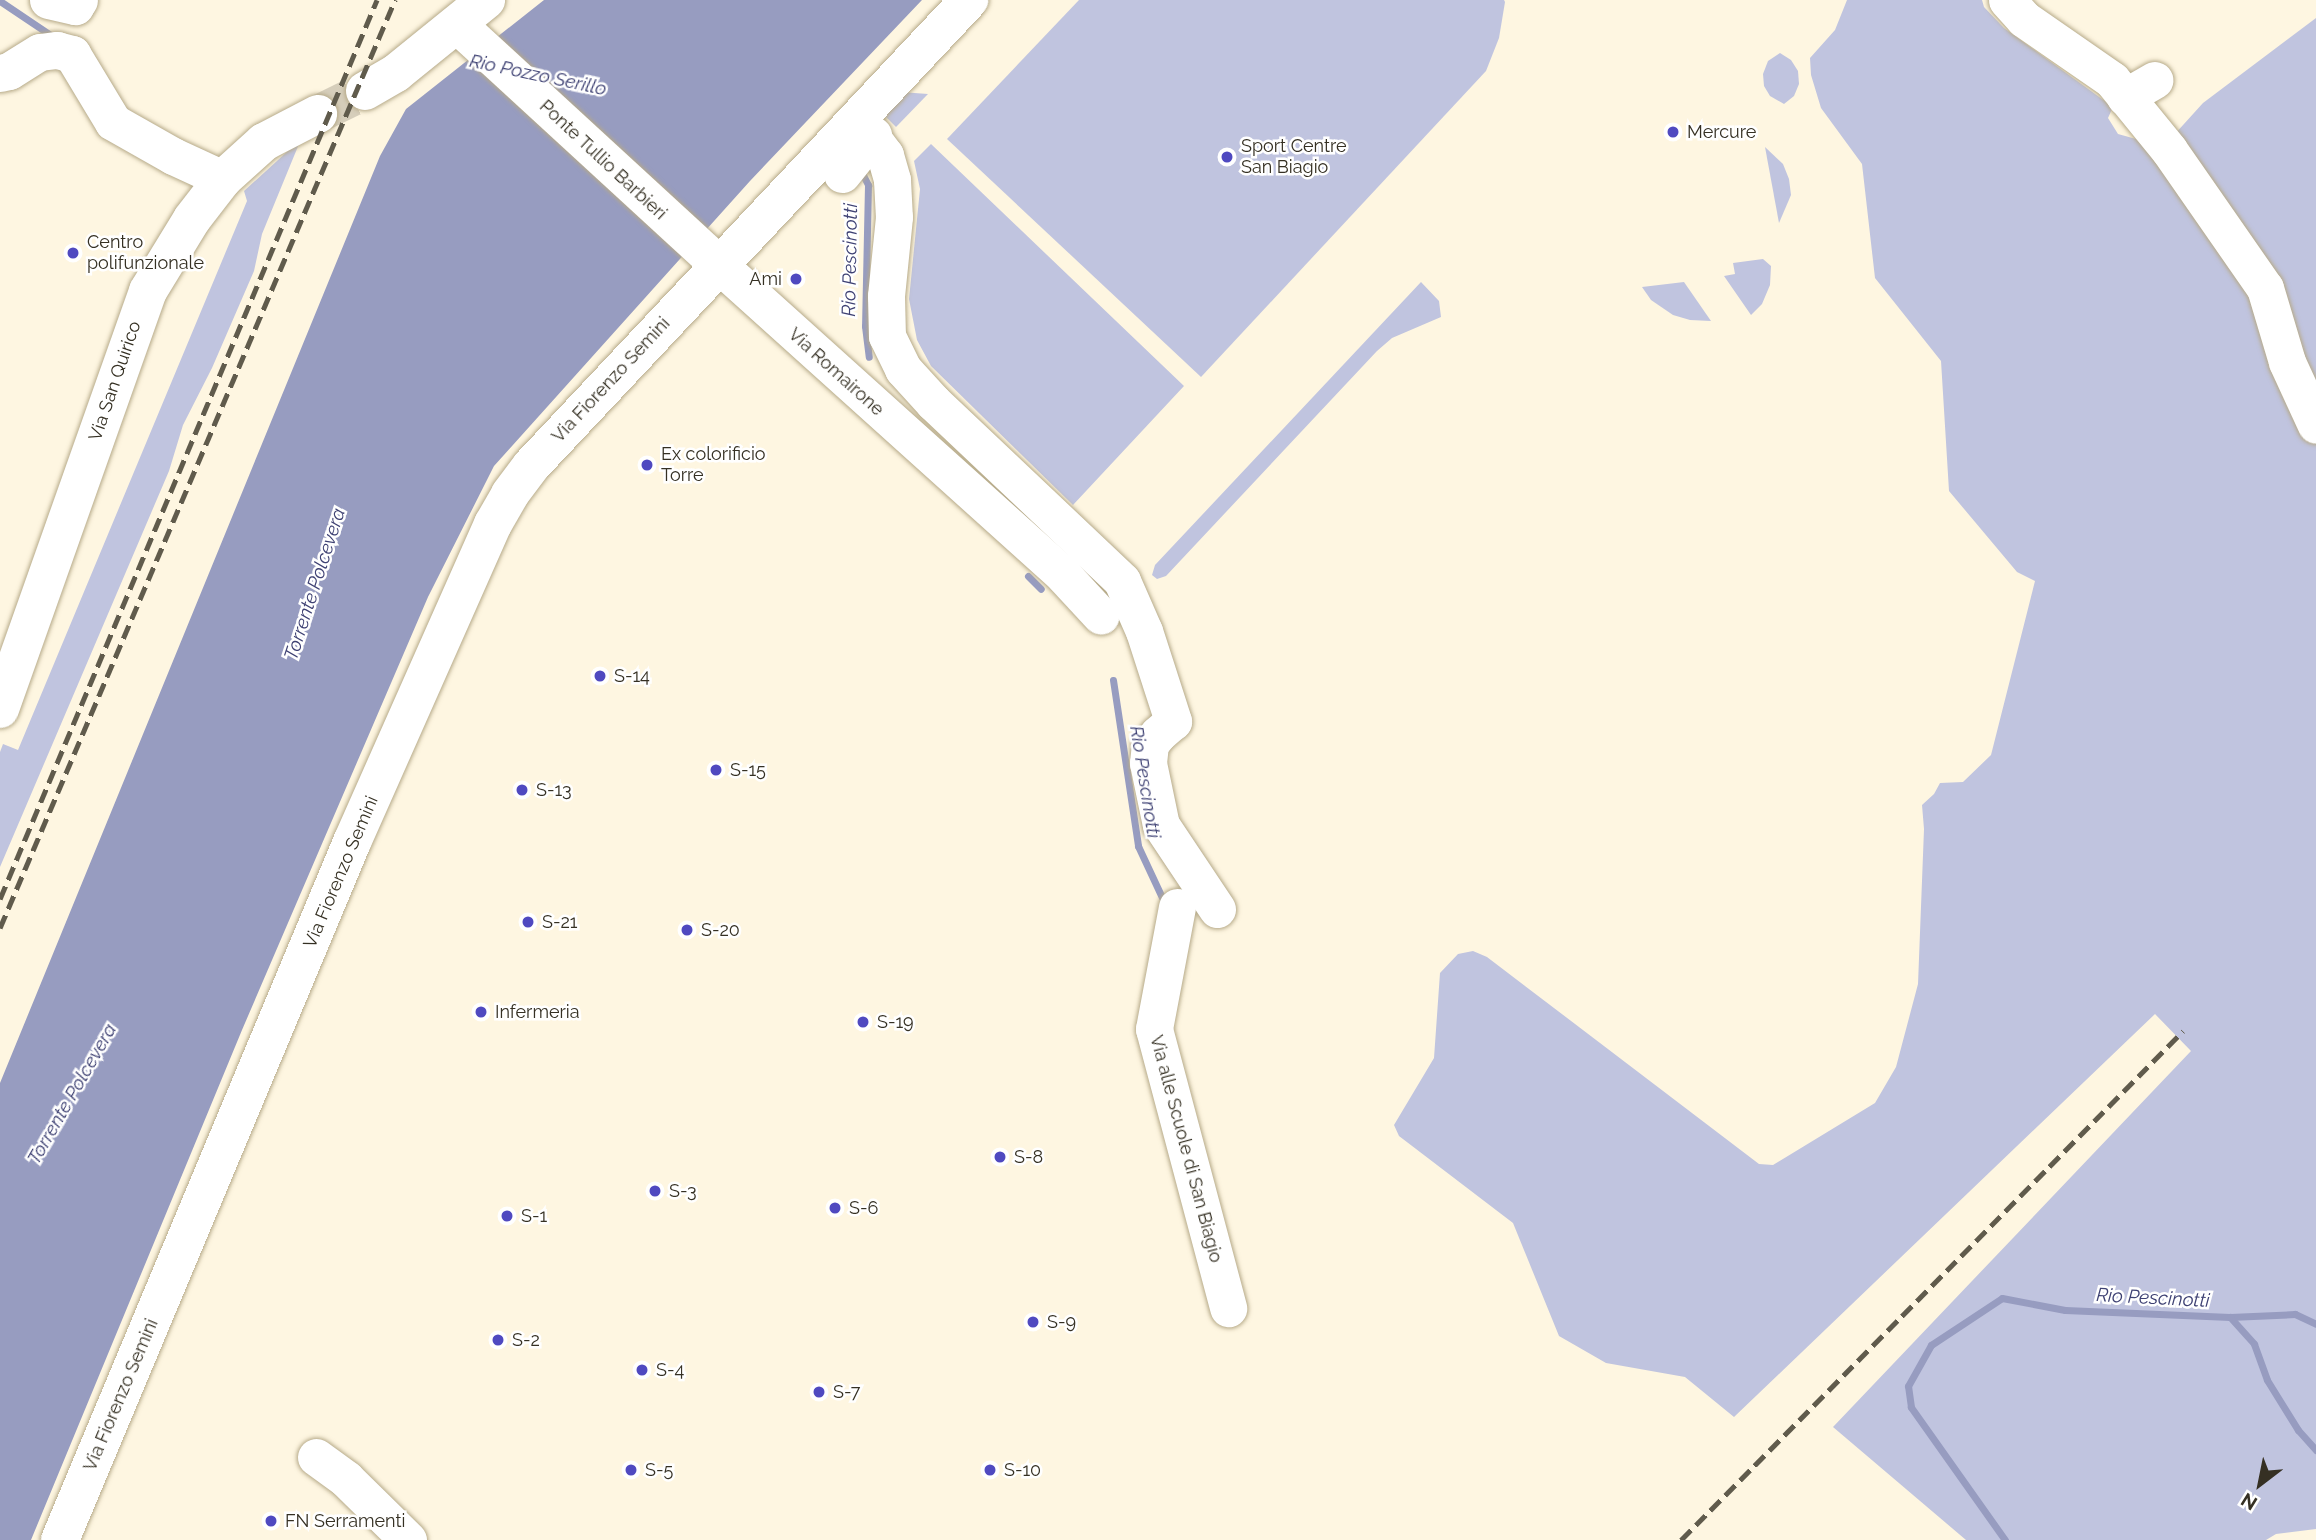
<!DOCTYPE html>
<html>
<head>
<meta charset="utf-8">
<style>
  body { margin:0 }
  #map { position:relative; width:2316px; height:1540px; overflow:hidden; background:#fef6e1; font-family:Raleway,sans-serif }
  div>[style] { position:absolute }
  .green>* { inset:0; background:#c0c4df }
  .water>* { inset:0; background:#979cc0 }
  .stream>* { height:7px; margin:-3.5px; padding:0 3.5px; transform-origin:3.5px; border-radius:3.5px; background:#979cc0 }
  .major-tunnel>* { height:38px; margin-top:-19px; transform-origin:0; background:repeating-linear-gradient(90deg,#d6cebb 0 38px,transparent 0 57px) }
  .roads { filter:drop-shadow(0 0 2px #b6aa89) drop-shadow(0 0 2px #b6aa89) }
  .minor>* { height:37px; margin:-18.5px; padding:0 18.5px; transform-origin:18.5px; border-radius:18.5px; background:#fff }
  .major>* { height:38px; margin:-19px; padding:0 19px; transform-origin:19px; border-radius:19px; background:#fff }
  .rail>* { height:5px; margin-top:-2.5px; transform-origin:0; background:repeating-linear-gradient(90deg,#605b4c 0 14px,transparent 0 21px) }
  .dots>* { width:19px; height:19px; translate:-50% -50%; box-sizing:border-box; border:4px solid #fff; border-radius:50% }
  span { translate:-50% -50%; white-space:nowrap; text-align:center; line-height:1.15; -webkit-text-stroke:5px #fff; paint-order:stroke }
  .poi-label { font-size:18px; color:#353023 }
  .left { translate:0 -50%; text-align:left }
  .right { translate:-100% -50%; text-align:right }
  .street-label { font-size:18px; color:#353023 }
  .water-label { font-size:19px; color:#3e4173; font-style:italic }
  .north { position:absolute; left:2225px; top:1449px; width:70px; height:70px; -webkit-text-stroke:5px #fff; paint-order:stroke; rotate:212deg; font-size:19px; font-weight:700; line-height:28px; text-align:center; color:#353023 }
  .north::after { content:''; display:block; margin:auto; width:24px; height:32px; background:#353023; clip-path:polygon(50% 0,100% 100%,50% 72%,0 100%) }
</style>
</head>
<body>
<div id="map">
  <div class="green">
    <div style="clip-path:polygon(1079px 0,1504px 0,1505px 2px,1499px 38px,1486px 71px,1201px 377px,947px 139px)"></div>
    <div style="clip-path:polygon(1847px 0,1982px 0,1984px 7px,2004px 28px,2113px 107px,2108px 118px,2118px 134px,2136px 139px,2154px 157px,2203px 103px,2316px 18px,2316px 1529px,2276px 1534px,2266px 1540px,1966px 1540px,1833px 1427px,2191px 1051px,2155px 1014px,1734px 1417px,1685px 1377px,1606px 1363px,1559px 1336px,1513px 1223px,1399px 1136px,1394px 1125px,1434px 1058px,1440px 973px,1458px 954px,1473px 951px,1487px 957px,1759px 1164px,1773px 1165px,1875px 1103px,1896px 1067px,1918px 984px,1924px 829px,1922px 805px,1934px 794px,1940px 783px,1963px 782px,1991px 755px,2035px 581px,2017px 572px,1949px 491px,1941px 361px,1875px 278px,1862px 164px,1821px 108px,1811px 75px,1810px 58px,1835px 30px)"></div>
    <div style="clip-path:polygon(1780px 53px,1791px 60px,1798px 71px,1799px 84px,1794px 96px,1784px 104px,1770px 96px,1764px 86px,1763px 74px,1768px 61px)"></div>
    <div style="clip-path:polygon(901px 92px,928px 94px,896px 127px,881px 112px)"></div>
    <div style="clip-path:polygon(301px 139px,262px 234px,254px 271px,212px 368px,183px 425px,169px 471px,0 867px,0 752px,3px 744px,18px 750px,247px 201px,244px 191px)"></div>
    <div style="clip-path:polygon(931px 144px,1184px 386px,1073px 505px,931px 366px,917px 340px,909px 299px,920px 189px,914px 161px)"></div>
    <div style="clip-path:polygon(1765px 147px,1783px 164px,1789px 179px,1791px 195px,1779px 223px)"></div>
    <div style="clip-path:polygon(1763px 259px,1771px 266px,1770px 285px,1762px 304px,1751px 315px,1724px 276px,1735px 274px,1733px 263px)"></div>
    <div style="clip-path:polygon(1421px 282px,1439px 301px,1441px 317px,1392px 338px,1377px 351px,1166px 576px,1157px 579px,1152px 575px,1155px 565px)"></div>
    <div style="clip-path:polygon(1684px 282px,1711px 321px,1690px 320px,1673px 315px,1651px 300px,1642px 287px)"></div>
  </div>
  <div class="water">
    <div style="clip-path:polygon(544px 0,922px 0,750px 181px,494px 466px,428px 597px,242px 1030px,31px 1540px,0 1540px,0 1083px,380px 156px,406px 109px)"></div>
  </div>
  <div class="stream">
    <div style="left:0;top:1px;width:66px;rotate:33.9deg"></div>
    <div style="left:861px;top:171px;width:16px;rotate:63deg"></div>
    <div style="left:868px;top:185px;width:141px;rotate:91.2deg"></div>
    <div style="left:865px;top:326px;width:31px;rotate:83deg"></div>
    <div style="left:1028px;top:576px;width:18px;rotate:45deg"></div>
    <div style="left:1113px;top:680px;width:168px;rotate:81.4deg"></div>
    <div style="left:1138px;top:846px;width:64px;rotate:65deg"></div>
    <div style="left:2230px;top:1317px;width:65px;rotate:-2.6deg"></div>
    <div style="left:2295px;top:1314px;width:23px;rotate:25deg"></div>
    <div style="left:2005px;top:1540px;width:163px;rotate:-125.3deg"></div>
    <div style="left:1911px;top:1407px;width:21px;rotate:-98deg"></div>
    <div style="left:1908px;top:1386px;width:47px;rotate:-60.7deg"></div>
    <div style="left:1931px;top:1345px;width:85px;rotate:-33.5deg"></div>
    <div style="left:2002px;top:1298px;width:64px;rotate:10.8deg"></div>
    <div style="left:2065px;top:1310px;width:165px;rotate:2.4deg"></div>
    <div style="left:2230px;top:1317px;width:36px;rotate:48deg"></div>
    <div style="left:2254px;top:1344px;width:38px;rotate:70deg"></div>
    <div style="left:2267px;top:1380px;width:59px;rotate:58.2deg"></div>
    <div style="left:2298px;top:1430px;width:27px;rotate:48deg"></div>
  </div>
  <div class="major-tunnel">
    <div style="left:318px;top:114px;width:52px;rotate:-26.1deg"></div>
  </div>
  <div class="roads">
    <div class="minor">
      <div style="left:48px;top:0;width:28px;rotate:13deg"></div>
      <div style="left:75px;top:6px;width:7px;rotate:-56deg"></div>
      <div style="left:2007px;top:0;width:25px;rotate:48deg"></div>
      <div style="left:2024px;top:19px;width:107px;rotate:34.7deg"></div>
      <div style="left:2112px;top:80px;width:90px;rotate:50.8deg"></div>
      <div style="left:2169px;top:150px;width:168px;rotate:55.2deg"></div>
      <div style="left:2265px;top:288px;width:77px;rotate:73.4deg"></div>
      <div style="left:2287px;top:362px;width:69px;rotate:65.3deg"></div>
      <div style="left:0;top:73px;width:9px;rotate:-13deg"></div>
      <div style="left:9px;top:71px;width:36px;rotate:-32deg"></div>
      <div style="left:40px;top:52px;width:17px;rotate:-7deg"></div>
      <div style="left:57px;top:50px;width:16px;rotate:15deg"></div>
      <div style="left:72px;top:54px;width:79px;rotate:58.9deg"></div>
      <div style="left:113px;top:122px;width:69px;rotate:29.5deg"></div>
      <div style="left:173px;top:156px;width:55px;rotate:24.7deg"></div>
      <div style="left:2125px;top:97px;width:34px;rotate:-30deg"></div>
      <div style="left:858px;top:119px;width:45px;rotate:53.1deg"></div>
      <div style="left:885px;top:155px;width:26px;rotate:74deg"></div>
      <div style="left:892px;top:180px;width:37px;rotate:87deg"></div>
      <div style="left:894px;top:217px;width:79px;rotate:95.8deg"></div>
      <div style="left:886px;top:296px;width:40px;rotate:88.6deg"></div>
      <div style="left:887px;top:336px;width:37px;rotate:64deg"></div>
      <div style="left:903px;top:369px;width:45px;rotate:47.7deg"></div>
      <div style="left:933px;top:402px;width:260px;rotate:43.4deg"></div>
      <div style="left:1122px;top:581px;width:55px;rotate:66.3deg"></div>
      <div style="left:1144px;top:631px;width:95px;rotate:72.1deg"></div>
      <div style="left:1173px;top:721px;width:20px;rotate:139deg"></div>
      <div style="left:1158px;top:734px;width:13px;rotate:129deg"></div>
      <div style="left:1150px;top:744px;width:19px;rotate:96deg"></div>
      <div style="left:1148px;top:763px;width:63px;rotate:78.2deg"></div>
      <div style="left:1161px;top:825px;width:101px;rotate:56.3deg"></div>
      <div style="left:842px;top:174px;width:50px;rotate:-51.5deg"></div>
      <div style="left:718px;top:264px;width:466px;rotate:42deg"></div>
      <div style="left:1064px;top:576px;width:54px;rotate:47.2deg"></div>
      <div style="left:1177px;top:907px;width:124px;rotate:100.7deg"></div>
      <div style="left:1154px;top:1029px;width:289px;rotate:75.1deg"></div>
      <div style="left:316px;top:1457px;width:37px;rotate:36deg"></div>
      <div style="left:346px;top:1479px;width:87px;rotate:44.5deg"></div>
    </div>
    <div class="major">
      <div style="left:458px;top:25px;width:353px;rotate:42.6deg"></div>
      <div style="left:365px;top:91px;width:36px;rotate:-30deg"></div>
      <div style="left:396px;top:73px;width:116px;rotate:-39deg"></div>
      <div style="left:0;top:709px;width:443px;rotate:-70.5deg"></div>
      <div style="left:148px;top:291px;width:84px;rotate:-58.6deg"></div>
      <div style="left:192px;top:219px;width:51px;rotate:-52.2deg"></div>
      <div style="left:223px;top:179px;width:55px;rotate:-42.1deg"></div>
      <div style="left:264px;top:142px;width:61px;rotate:-27.4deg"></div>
      <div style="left:60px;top:1540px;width:757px;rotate:-67.3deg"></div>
      <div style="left:352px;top:842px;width:348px;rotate:-66.1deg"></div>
      <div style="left:493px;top:524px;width:34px;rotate:-60deg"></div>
      <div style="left:510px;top:494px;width:35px;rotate:-53deg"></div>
      <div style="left:531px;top:466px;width:640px;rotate:-46.77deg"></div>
    </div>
  </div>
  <div class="rail">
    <div style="left:0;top:899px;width:975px;rotate:-67.25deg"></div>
    <div style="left:0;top:928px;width:1009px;rotate:-66.94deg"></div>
    <div style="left:1681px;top:1540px;width:715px;rotate:-45.4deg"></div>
  </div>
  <div class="dots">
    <div style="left:1673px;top:132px;background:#4f49c0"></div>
    <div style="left:1227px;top:157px;background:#4f49c0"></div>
    <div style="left:73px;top:253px;background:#4f49c0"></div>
    <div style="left:796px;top:279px;background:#4f49c0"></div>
    <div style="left:647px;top:465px;background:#4f49c0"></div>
    <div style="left:600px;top:676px;background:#4f49c0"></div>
    <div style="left:716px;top:770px;background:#4f49c0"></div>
    <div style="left:522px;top:790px;background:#4f49c0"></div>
    <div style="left:528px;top:922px;background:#4f49c0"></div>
    <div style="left:687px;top:930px;background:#4f49c0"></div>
    <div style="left:481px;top:1012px;background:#4f49c0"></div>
    <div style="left:863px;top:1022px;background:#4f49c0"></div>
    <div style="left:1000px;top:1157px;background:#4f49c0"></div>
    <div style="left:655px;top:1191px;background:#4f49c0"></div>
    <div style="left:835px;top:1208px;background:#4f49c0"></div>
    <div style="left:507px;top:1216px;background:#4f49c0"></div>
    <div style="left:1033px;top:1322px;background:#4f49c0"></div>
    <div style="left:498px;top:1340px;background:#4f49c0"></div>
    <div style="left:642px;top:1370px;background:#4f49c0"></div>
    <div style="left:819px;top:1392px;background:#4f49c0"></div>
    <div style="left:631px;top:1470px;background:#4f49c0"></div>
    <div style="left:990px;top:1470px;background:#4f49c0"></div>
    <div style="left:271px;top:1521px;background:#4f49c0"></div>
  </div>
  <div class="poi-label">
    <span class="left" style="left:1687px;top:132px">Mercure</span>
    <span class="left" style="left:1241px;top:157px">Sport Centre<br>San Biagio</span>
    <span class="left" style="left:87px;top:253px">Centro<br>polifunzionale</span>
    <span class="right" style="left:782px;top:279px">Ami</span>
    <span class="left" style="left:661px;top:465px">Ex colorificio<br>Torre</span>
    <span class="left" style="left:614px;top:676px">S-14</span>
    <span class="left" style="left:730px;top:770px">S-15</span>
    <span class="left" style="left:536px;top:790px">S-13</span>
    <span class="left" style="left:542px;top:922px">S-21</span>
    <span class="left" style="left:701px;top:930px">S-20</span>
    <span class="left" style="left:495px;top:1012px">Infermeria</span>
    <span class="left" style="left:877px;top:1022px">S-19</span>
    <span class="left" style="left:1014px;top:1157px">S-8</span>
    <span class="left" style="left:669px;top:1191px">S-3</span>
    <span class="left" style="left:849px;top:1208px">S-6</span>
    <span class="left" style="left:521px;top:1216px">S-1</span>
    <span class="left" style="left:1047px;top:1322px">S-9</span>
    <span class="left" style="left:512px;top:1340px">S-2</span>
    <span class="left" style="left:656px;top:1370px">S-4</span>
    <span class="left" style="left:833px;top:1392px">S-7</span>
    <span class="left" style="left:645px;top:1470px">S-5</span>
    <span class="left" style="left:1004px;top:1470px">S-10</span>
    <span class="left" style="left:285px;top:1521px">FN Serramenti</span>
  </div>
  <div class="street-label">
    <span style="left:603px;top:160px;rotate:43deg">Ponte Tullio Barbieri</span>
    <span style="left:836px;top:372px;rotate:42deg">Via Romairone</span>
    <span style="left:611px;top:380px;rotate:-47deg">Via Fiorenzo Semini</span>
    <span style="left:115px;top:381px;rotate:-71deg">Via San Quirico</span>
    <span style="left:341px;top:872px;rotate:-67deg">Via Fiorenzo Semini</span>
    <span style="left:1186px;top:1149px;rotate:75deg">Via alle Scuole di San Biagio</span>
    <span style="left:121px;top:1395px;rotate:-67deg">Via Fiorenzo Semini</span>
  </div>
  <div class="water-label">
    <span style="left:538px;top:75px;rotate:12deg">Rio Pozzo Serillo</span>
    <span style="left:850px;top:260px;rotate:-89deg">Rio Pescinotti</span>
    <span style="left:315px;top:584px;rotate:-72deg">Torrente Polcevera</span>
    <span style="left:1145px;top:782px;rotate:81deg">Rio Pescinotti</span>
    <span style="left:72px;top:1094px;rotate:-60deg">Torrente Polcevera</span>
    <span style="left:2153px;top:1298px;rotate:3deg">Rio Pescinotti</span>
  </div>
  <div class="north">N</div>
</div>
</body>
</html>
